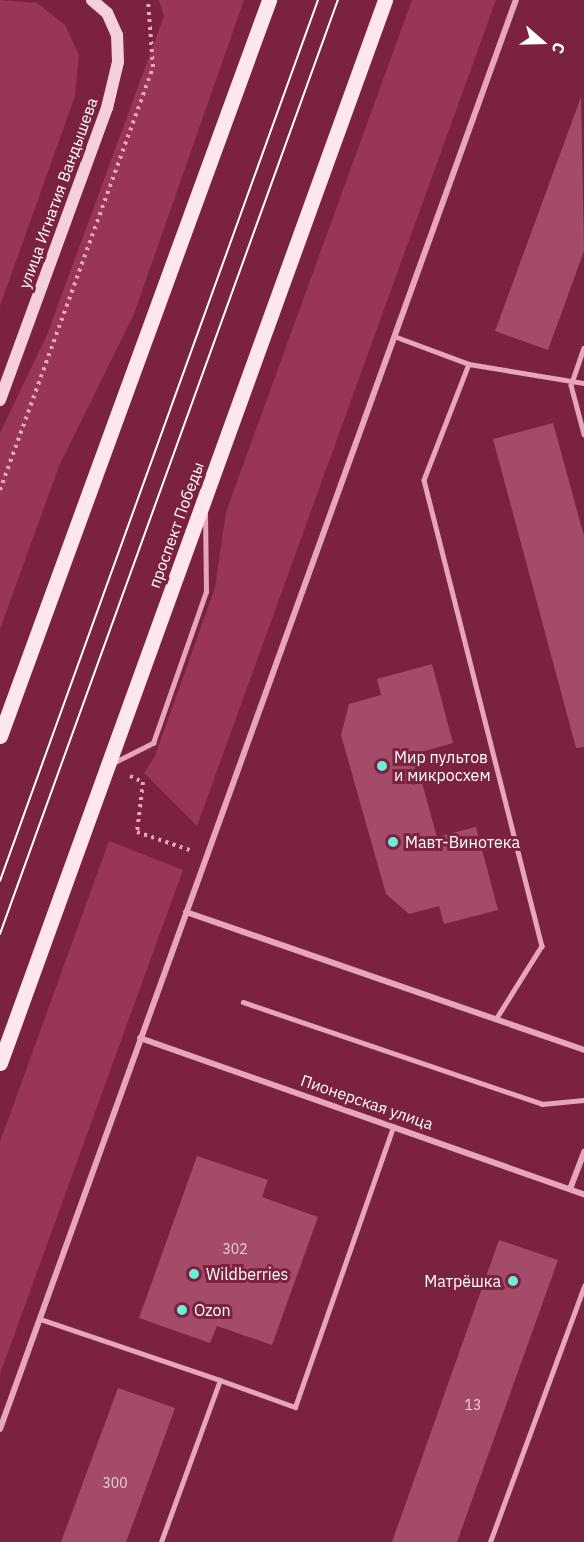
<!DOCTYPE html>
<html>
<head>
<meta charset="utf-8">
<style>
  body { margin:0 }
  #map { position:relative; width:584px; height:1542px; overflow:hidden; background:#7b223f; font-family:"IBM Plex Sans",sans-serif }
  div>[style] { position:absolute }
  .green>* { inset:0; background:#993657 }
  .building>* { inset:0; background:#a44b69 }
  .path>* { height:4px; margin-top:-2px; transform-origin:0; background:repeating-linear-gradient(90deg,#e5a5bb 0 3px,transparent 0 7.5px) }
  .lane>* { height:4.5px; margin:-2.25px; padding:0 2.25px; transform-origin:2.25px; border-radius:2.25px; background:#e5a5bb }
  .street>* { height:6px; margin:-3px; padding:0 3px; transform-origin:3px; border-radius:3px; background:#e5a5bb }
  .secondary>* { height:12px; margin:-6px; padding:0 6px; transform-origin:6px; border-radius:6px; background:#f5cfdb }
  .primary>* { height:15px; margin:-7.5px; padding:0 7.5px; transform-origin:7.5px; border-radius:7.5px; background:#fde6ec }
  .tram>* { height:1.5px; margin:-0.75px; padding:0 0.75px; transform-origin:0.75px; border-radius:0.75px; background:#fff }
  .dots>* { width:16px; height:16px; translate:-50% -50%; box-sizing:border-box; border:3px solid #7b223f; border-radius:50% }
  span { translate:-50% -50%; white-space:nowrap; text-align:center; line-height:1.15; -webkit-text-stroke:6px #7b223f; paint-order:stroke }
  .number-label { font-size:14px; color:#e8d2da }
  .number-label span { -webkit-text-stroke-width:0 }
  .street-label { font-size:16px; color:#fff }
  .poi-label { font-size:16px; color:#fff }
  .left { translate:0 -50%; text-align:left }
  .right { translate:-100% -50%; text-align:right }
  .north { position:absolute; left:512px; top:12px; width:60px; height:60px; -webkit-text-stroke:4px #7b223f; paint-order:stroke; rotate:110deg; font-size:16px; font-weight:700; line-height:24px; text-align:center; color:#fff }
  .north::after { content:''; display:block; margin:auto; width:21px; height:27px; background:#fff; clip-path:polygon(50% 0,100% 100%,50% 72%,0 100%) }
</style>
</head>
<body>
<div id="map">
  <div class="green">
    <div style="clip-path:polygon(0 0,37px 3px,65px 25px,79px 55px,75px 96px,0 306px)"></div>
    <div style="clip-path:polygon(159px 0,244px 0,134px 314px,59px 466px,0 629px,0 433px,47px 335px,164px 16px)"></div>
    <div style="clip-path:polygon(412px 0,496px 0,197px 826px,144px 773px,155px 756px,215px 588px,226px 512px)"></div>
    <div style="clip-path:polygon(109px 841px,183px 870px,0 1374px,0 1142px)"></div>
  </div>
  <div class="building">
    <div style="clip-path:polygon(581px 97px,584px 251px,548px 350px,495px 331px)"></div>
    <div style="clip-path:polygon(553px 423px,584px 536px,584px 747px,576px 748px,493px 439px)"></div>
    <div style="clip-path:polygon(432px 664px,453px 743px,414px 754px,437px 837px,476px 827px,498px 910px,444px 924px,439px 906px,409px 914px,386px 894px,341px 735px,349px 704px,381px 695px,377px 679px)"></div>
    <div style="clip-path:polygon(197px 1156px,268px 1180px,262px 1197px,318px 1217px,272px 1345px,217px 1326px,210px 1343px,139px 1318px)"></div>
    <div style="clip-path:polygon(499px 1240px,558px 1260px,457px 1542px,392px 1542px)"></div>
    <div style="clip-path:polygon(118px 1388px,175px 1408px,135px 1518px,126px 1542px,61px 1542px)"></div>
  </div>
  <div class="path">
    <div style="left:0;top:490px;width:450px;rotate:-70.1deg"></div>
    <div style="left:153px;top:67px;width:67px;rotate:-94.3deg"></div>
    <div style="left:130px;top:776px;width:14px;rotate:25deg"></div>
    <div style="left:143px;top:782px;width:50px;rotate:96.8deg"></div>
    <div style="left:137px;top:832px;width:56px;rotate:18.8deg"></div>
  </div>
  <div class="lane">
    <div style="left:394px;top:336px;width:80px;rotate:20.5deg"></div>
    <div style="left:469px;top:364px;width:117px;rotate:9.4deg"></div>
    <div style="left:584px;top:348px;width:39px;rotate:109deg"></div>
    <div style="left:571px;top:385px;width:51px;rotate:75.1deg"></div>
    <div style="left:469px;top:364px;width:124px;rotate:111.2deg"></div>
    <div style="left:424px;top:480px;width:481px;rotate:75.8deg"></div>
    <div style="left:542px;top:946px;width:85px;rotate:122deg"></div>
    <div style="left:113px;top:763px;width:45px;rotate:-26.6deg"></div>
    <div style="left:153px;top:743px;width:160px;rotate:-70.7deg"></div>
    <div style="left:206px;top:592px;width:77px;rotate:-90.7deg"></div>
    <div style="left:243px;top:1002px;width:316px;rotate:18.8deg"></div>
    <div style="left:542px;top:1104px;width:42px;rotate:-5.4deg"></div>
    <div style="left:40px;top:1319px;width:190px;rotate:18.7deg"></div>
    <div style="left:161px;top:1542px;width:172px;rotate:-70deg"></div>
    <div style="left:220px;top:1380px;width:80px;rotate:19.8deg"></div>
    <div style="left:295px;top:1407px;width:297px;rotate:-70.7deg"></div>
    <div style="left:490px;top:1542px;width:273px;rotate:-69.8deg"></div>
  </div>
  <div class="street">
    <div style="left:186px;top:912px;width:421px;rotate:19.1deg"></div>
    <div style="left:140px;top:1038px;width:471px;rotate:19.4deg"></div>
    <div style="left:570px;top:1189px;width:40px;rotate:-69deg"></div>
    <div style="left:0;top:1429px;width:1519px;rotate:-70.15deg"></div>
  </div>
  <div class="secondary">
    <div style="left:0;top:400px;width:311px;rotate:-69.9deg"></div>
    <div style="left:107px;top:108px;width:47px;rotate:-76.6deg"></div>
    <div style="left:118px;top:62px;width:27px;rotate:-92deg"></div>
    <div style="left:117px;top:35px;width:24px;rotate:-114deg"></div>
    <div style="left:107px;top:13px;width:20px;rotate:-139deg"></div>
  </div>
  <div class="primary">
    <div style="left:0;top:736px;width:784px;rotate:-69.92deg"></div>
    <div style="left:0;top:1063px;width:1131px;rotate:-70.09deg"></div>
  </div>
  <div class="tram">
    <div style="left:0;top:881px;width:937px;rotate:-70.15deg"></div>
    <div style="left:0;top:934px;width:993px;rotate:-70.11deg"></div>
  </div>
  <div class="dots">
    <div style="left:382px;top:766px;background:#68f0d8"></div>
    <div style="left:393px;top:842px;background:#68f0d8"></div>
    <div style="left:194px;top:1274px;background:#68f0d8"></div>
    <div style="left:513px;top:1281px;background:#68f0d8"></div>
    <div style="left:182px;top:1310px;background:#68f0d8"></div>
  </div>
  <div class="number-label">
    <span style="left:235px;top:1249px">302</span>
    <span style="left:473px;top:1405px">13</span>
    <span style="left:115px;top:1483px">300</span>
  </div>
  <div class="street-label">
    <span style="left:58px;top:193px;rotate:-70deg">улица Игнатия Вандышева</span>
    <span style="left:176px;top:525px;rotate:-70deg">проспект Победы</span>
    <span style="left:367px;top:1102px;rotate:19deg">Пионерская улица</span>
  </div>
  <div class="poi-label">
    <span class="left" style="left:394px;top:766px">Мир пультов<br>и микросхем</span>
    <span class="left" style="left:405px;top:842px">Мавт-Винотека</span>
    <span class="left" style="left:206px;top:1274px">Wildberries</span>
    <span class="right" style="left:501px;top:1281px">Матрёшка</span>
    <span class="left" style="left:194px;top:1310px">Ozon</span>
  </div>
  <div class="north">С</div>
</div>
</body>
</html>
